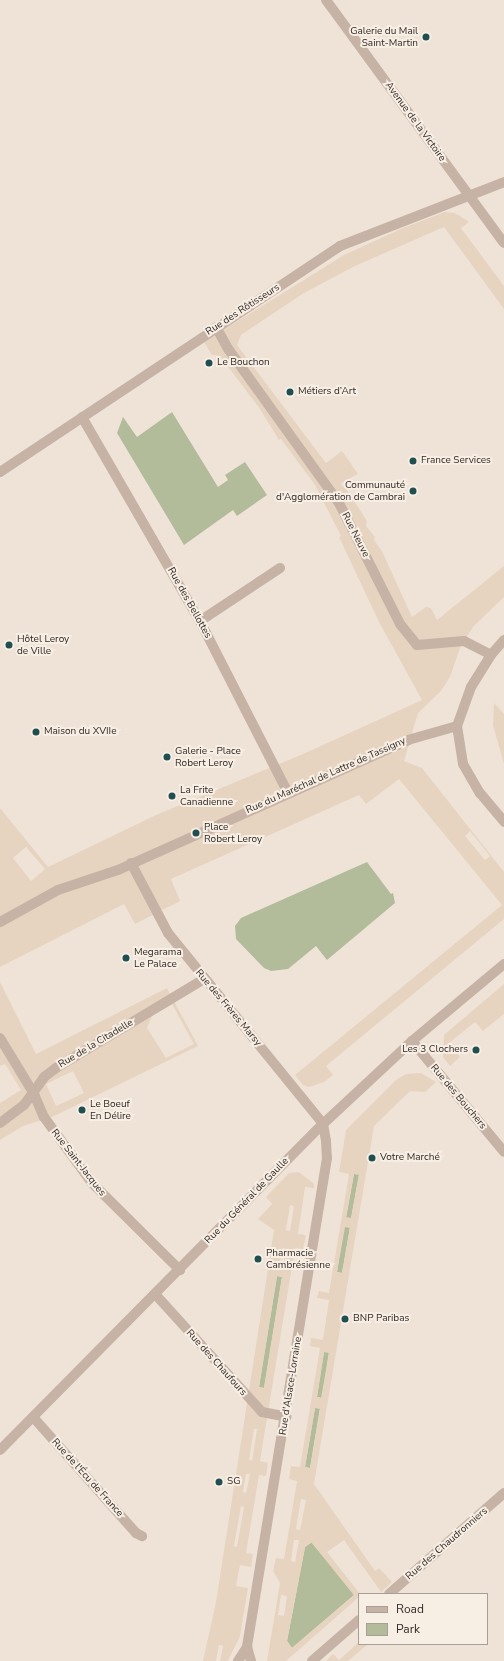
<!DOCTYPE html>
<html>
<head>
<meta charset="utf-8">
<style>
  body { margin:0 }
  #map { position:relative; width:504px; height:1661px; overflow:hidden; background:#efe3d8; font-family:"Nunito Sans",sans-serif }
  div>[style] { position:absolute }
  .green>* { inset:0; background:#b2bc9a }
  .plaza>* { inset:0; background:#e6d4c0 }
  .street>* { height:10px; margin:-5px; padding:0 5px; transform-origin:5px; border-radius:5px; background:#c6b3a5 }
  .dots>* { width:11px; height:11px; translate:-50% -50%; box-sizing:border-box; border:2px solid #f7eee4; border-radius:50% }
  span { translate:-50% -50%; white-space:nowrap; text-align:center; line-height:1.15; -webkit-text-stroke:4px #f7eee4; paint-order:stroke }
  .poi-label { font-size:10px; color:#322926 }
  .right { translate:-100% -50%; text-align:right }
  .left { translate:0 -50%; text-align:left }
  .street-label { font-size:10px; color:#322926 }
  .legend { position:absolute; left:358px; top:1593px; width:130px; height:52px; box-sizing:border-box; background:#f7eee4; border:1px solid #a89f98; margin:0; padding:5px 7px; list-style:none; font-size:12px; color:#322926 }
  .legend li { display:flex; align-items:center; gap:8px; height:20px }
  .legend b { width:20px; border:1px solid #a89f98 }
</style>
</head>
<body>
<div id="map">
  <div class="green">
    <div style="clip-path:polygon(172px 412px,218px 487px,228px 480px,225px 475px,245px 462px,267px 495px,237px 516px,233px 510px,184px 545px,117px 433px,123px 417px,137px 437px)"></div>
    <div style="clip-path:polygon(367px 862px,391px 894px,393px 893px,395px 903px,327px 960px,316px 946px,288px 969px,271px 971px,264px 968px,236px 939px,235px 926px,241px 918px)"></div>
    <div style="clip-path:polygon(354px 1174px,359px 1174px,351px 1219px,346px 1218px)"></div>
    <div style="clip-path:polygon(344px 1227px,350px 1227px,342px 1273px,337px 1272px)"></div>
    <div style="clip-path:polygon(277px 1276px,282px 1277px,264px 1388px,259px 1387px)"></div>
    <div style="clip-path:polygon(324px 1352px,329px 1352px,322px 1398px,317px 1397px)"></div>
    <div style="clip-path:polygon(315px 1408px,320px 1408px,310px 1468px,305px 1467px)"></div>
    <div style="clip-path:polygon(312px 1542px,354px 1595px,292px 1648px,287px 1641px,305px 1547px)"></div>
  </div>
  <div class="plaza">
    <div style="clip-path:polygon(evenodd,445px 212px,455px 213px,469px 222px,461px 228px,504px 286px,504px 309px,444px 227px,355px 266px,304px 293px,241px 335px,237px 345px,326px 463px,342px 451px,358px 474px,341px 483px,342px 486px,345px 487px,367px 521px,366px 526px,375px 537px,374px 540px,382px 551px,412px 617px,426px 607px,431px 608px,437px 620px,504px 566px,504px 597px,473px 627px,460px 648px,450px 677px,441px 691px,418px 713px,404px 761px,422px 768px,504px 872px,504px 919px,326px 1066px,333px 1075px,324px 1082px,309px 1087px,303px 1085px,295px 1075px,502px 905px,399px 779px,366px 804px,359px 795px,171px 879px,180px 901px,135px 924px,124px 904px,0 967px,0 808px,48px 867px,156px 815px,303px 754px,422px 700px,379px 622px,339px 537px,341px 536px,315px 485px,281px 439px,279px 440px,260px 409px,220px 356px,212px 355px,204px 342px,344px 255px,403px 228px,445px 212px,470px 831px,490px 856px,485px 860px,465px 836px,470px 831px,445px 212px,26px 847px,45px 869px,31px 881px,13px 858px,26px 847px)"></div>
    <div style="clip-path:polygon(494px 703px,504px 714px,504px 764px,493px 725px)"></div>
    <div style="clip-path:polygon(evenodd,0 982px,36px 1054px,167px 988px,198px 1046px,52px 1117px,23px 1126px,0 1140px,0 1103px,21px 1090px,5px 1064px,0 1066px,0 982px,172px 1004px,194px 1044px,166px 1058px,147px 1028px,152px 1016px,172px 1004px,0 982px,73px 1071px,84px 1093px,56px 1106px,46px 1084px,73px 1071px)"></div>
    <div style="clip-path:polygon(504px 984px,504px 1014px,483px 1031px,475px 1022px,449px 1043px,460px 1057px,450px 1066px,443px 1057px,444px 1035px)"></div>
    <div style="clip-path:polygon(evenodd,421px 1073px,436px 1082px,425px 1092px,410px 1091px,374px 1126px,314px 1484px,375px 1571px,379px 1568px,392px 1582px,381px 1592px,344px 1540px,327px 1552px,360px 1594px,359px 1597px,286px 1661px,267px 1661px,280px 1583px,273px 1571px,276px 1558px,284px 1559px,297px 1481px,289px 1479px,290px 1472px,291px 1466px,300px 1467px,320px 1348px,310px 1346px,311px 1338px,323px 1340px,329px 1300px,317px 1298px,319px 1291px,329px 1293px,349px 1174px,339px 1172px,346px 1130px,396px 1080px,406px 1074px,421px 1073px,354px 1174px,359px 1175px,351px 1218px,346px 1217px,354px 1174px,421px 1073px,345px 1227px,350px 1228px,342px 1273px,337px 1272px,345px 1227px,421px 1073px,324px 1352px,329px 1353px,321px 1398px,317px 1397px,324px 1352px,421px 1073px,315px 1408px,320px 1409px,310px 1468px,305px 1467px,315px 1408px,421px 1073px,301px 1499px,306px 1500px,300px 1530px,296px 1529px,301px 1499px,421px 1073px,294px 1540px,299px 1540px,295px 1562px,291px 1561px,294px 1540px,421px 1073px,311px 1542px,354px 1595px,292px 1648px,287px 1641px,305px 1547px,311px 1542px,421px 1073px,281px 1595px,287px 1596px,284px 1616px,278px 1615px,281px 1595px)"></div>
    <div style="clip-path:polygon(evenodd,299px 1172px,314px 1184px,314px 1188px,305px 1187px,298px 1234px,306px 1235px,303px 1249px,295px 1248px,260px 1461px,268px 1463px,266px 1476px,259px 1475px,246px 1553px,253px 1554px,251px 1567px,240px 1565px,236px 1586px,248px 1588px,240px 1636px,228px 1661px,220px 1661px,223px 1646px,219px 1645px,216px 1661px,203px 1661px,216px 1602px,274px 1230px,258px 1219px,272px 1204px,266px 1197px,289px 1173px,299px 1172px,290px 1205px,294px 1206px,290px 1231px,286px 1230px,290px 1205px,299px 1172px,283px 1248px,286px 1249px,283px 1267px,279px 1266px,283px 1248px,299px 1172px,277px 1276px,282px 1277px,264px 1388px,259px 1387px,277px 1276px,299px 1172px,254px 1429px,257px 1429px,252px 1461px,249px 1460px,254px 1429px,299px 1172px,246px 1474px,250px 1474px,246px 1493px,243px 1492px,246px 1474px,299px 1172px,241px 1506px,244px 1507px,237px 1547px,234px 1546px,241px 1506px)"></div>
    <div style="clip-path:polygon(359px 1642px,368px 1644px,348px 1661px,326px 1661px,333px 1654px,339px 1660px)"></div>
  </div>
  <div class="street">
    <div style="left:326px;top:0;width:301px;rotate:53.8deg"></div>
    <div style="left:216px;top:327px;width:26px;rotate:61deg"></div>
    <div style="left:229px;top:350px;width:188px;rotate:54.3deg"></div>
    <div style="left:339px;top:503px;width:136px;rotate:63.2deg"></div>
    <div style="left:400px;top:624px;width:27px;rotate:51deg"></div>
    <div style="left:417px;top:645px;width:47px;rotate:-4.9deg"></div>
    <div style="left:464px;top:641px;width:30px;rotate:27deg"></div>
    <div style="left:82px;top:417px;width:236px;rotate:60deg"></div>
    <div style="left:200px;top:621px;width:193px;rotate:62.9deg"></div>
    <div style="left:0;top:472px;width:408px;rotate:-33.6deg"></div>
    <div style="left:340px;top:246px;width:176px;rotate:-21.3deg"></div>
    <div style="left:200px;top:621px;width:96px;rotate:-33.5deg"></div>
    <div style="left:504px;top:640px;width:20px;rotate:131deg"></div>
    <div style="left:491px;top:655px;width:38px;rotate:122deg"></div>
    <div style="left:471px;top:687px;width:41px;rotate:109.7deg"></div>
    <div style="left:457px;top:726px;width:38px;rotate:81deg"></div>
    <div style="left:463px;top:764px;width:34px;rotate:60deg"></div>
    <div style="left:480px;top:793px;width:38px;rotate:50deg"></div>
    <div style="left:131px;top:863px;width:79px;rotate:62.1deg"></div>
    <div style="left:168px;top:933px;width:246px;rotate:50.9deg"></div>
    <div style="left:323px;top:1124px;width:17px;rotate:80deg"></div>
    <div style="left:326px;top:1141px;width:17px;rotate:87deg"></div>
    <div style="left:327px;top:1158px;width:496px;rotate:99.3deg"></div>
    <div style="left:247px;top:1647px;width:15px;rotate:74deg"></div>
    <div style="left:0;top:922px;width:66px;rotate:-28.9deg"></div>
    <div style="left:58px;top:890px;width:63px;rotate:-18.4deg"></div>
    <div style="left:118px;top:870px;width:318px;rotate:-24.1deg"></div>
    <div style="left:408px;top:740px;width:51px;rotate:-15.9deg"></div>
    <div style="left:0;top:1038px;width:66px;rotate:58.7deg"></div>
    <div style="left:34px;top:1094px;width:25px;rotate:67deg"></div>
    <div style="left:44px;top:1117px;width:82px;rotate:54deg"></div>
    <div style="left:92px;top:1183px;width:124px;rotate:44.7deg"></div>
    <div style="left:412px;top:1041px;width:144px;rotate:50.3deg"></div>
    <div style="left:0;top:1123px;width:30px;rotate:-37deg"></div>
    <div style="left:24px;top:1105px;width:34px;rotate:-54deg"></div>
    <div style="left:44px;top:1077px;width:15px;rotate:-37deg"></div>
    <div style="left:56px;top:1068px;width:173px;rotate:-31deg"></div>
    <div style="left:155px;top:1294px;width:159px;rotate:47.8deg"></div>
    <div style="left:262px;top:1412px;width:25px;rotate:11deg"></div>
    <div style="left:33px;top:1417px;width:155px;rotate:48.4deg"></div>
    <div style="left:136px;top:1533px;width:7px;rotate:27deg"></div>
    <div style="left:0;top:1450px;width:459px;rotate:-45.3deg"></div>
    <div style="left:323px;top:1124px;width:122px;rotate:-43deg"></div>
    <div style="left:412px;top:1041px;width:120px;rotate:-39.9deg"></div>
    <div style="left:389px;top:1594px;width:153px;rotate:-41.3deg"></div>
    <div style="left:238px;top:1661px;width:17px;rotate:-57deg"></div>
    <div style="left:312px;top:1661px;width:62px;rotate:-41.1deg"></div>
  </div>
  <div class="dots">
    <div style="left:426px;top:37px;background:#1f4f50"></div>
    <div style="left:209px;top:363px;background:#1f4f50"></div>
    <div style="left:290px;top:392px;background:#1f4f50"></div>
    <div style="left:413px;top:461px;background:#1f4f50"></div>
    <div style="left:413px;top:491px;background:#1f4f50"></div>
    <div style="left:9px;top:645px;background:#1f4f50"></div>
    <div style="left:36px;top:732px;background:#1f4f50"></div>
    <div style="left:167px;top:757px;background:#1f4f50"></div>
    <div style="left:172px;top:796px;background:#1f4f50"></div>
    <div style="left:196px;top:833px;background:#1f4f50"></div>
    <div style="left:126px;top:958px;background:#1f4f50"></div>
    <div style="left:476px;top:1050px;background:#1f4f50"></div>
    <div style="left:82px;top:1110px;background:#1f4f50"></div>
    <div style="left:372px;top:1158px;background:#1f4f50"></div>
    <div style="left:258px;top:1259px;background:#1f4f50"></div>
    <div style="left:345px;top:1319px;background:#1f4f50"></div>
    <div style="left:219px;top:1482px;background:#1f4f50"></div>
  </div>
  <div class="poi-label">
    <span class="right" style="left:418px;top:37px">Galerie du Mail<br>Saint-Martin</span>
    <span class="left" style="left:217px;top:363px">Le Bouchon</span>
    <span class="left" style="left:298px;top:392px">Métiers d’Art</span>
    <span class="left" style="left:421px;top:461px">France Services</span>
    <span class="right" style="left:405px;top:491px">Communauté<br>d'Agglomération de Cambrai</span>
    <span class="left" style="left:17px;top:645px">Hôtel Leroy<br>de Ville</span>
    <span class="left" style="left:44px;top:732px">Maison du XVIIe</span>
    <span class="left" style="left:175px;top:757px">Galerie - Place<br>Robert Leroy</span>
    <span class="left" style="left:180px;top:796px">La Frite<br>Canadienne</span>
    <span class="left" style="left:204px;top:833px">Place<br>Robert Leroy</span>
    <span class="left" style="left:134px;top:958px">Megarama<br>Le Palace</span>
    <span class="right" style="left:468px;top:1050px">Les 3 Clochers</span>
    <span class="left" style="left:90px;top:1110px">Le Boeuf<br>En Délire</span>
    <span class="left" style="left:380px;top:1158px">Votre Marché</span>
    <span class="left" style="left:266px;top:1259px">Pharmacie<br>Cambrésienne</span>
    <span class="left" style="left:353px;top:1319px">BNP Paribas</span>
    <span class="left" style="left:227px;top:1482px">SG</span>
  </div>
  <div class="street-label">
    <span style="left:415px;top:122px;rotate:54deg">Avenue de la Victoire</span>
    <span style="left:243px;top:310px;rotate:-33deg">Rue des Rôtisseurs</span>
    <span style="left:355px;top:535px;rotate:63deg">Rue Neuve</span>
    <span style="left:189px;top:603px;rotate:61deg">Rue des Bellottes</span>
    <span style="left:326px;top:776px;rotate:-24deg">Rue du Maréchal de Lattre de Tassigny</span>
    <span style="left:228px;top:1008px;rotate:50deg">Rue des Frères Marsy</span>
    <span style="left:96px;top:1044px;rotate:-31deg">Rue de la Citadelle</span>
    <span style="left:458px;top:1097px;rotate:50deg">Rue des Bouchers</span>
    <span style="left:78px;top:1163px;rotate:52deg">Rue Saint-Jacques</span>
    <span style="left:247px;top:1201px;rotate:-46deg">Rue du Général de Gaulle</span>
    <span style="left:216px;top:1363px;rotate:48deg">Rue des Chaufours</span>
    <span style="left:291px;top:1386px;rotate:-81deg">Rue d'Alsace-Lorraine</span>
    <span style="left:87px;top:1478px;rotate:48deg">Rue de l'Écu de France</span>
    <span style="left:447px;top:1544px;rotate:-41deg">Rue des Chaudronniers</span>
  </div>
  <ul class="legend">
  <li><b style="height:5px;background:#c6b3a5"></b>Road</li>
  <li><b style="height:11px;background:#b2bc9a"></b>Park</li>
  </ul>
</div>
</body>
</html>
